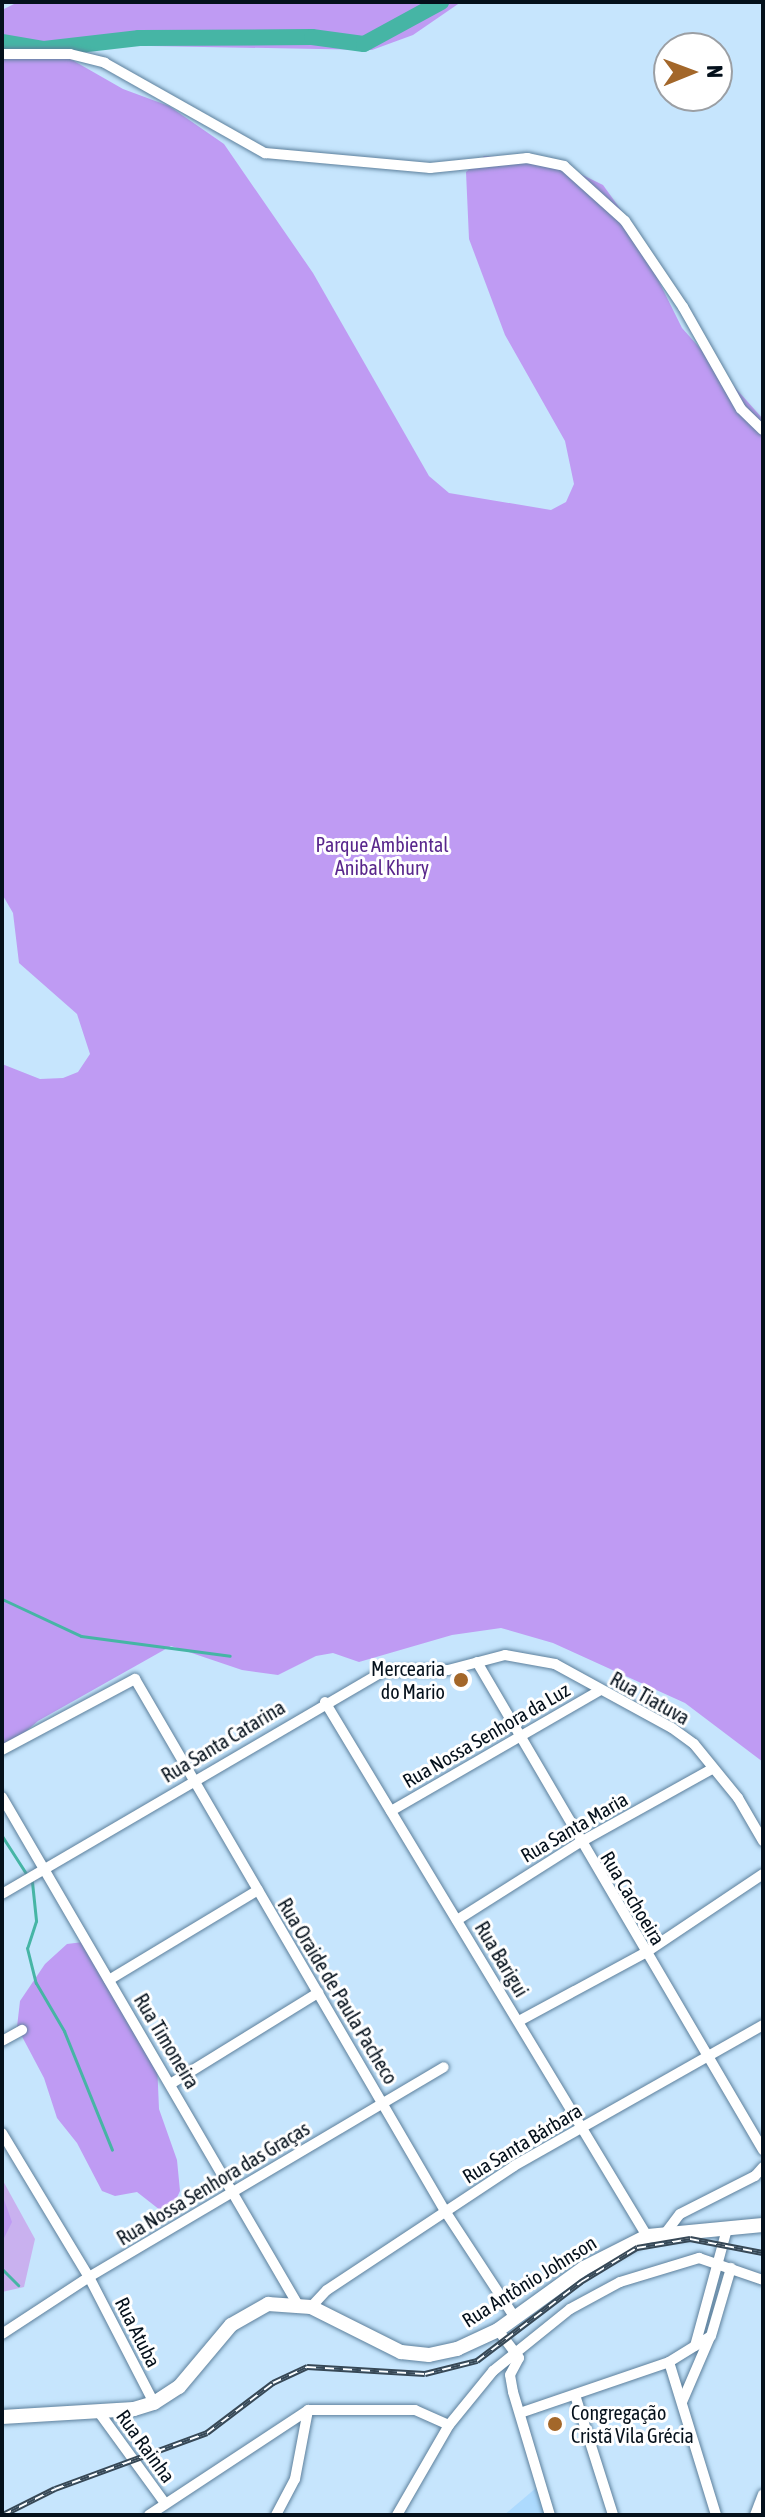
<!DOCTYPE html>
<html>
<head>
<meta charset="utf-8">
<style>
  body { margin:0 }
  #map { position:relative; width:765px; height:2517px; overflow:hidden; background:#c6e5fd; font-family:"Asap Condensed",sans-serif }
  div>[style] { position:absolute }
  .built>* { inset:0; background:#addafe }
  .green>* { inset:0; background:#c9b1ef }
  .forest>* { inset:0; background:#bf9bf3 }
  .stream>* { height:3px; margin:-1.5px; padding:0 1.5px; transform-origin:1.5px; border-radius:1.5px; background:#46b5a5 }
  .river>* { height:16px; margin:-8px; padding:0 8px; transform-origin:8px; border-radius:8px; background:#46b5a5 }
  .roads { filter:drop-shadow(0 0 2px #5d809c) drop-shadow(0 0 2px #5d809c) }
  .minor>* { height:10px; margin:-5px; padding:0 5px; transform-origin:5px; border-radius:5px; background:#fff }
  .secondary>* { height:14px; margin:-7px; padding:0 7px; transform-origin:7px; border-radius:7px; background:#fff }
  .rail>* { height:6px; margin-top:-3px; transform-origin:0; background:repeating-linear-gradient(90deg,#fff 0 9px,#374856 0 18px); box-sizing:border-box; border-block:2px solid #374856 }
  .dots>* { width:22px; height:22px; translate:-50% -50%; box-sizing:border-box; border:4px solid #fff; border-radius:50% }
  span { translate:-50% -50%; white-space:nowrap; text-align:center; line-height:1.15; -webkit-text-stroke:6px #fff; paint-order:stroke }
  .park-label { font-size:20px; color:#59278c }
  .poi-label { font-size:20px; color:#04101b }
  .right { translate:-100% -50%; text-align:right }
  .left { translate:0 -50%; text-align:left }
  .street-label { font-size:20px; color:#04101b }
  .frame { position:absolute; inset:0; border:4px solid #04101b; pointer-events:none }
  .north { position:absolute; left:653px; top:32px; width:80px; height:80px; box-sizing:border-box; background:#fff; border:2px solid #9b9fa4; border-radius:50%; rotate:89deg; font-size:22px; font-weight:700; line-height:32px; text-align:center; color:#04101b }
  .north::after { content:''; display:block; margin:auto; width:28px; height:36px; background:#a3672a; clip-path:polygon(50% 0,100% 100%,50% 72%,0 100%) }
</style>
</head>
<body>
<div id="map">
  <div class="built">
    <div style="clip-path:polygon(536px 2488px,545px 2515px,504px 2515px)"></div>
  </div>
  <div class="green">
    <div style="clip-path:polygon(2px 2179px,35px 2239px,24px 2287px,2px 2292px)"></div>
  </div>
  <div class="forest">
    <div style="clip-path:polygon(18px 2px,461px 2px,413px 35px,372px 50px,98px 45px,60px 53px,123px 89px,169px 106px,224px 144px,313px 273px,429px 476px,449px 493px,551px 510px,566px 502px,574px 484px,565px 441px,505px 335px,469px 239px,466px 172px,484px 156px,548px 158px,603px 185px,629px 221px,682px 328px,763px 419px,763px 1762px,685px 1703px,553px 1643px,501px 1628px,452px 1635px,359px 1662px,333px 1653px,316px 1656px,278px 1675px,242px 1670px,171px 1646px,38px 1721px,2px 1752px,2px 1064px,40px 1079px,63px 1078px,78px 1072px,90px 1054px,77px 1014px,19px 963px,13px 913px,2px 894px,2px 10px)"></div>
    <div style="clip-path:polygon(83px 1942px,157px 2062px,159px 2109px,177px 2160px,180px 2191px,174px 2204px,160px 2210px,137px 2192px,115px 2196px,102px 2191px,77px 2143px,57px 2118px,44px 2078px,17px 2027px,20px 2001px,45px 1964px,67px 1944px)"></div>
    <div style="clip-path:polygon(2px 2194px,12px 2222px,2px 2242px)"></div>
  </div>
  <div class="stream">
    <div style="left:2px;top:1599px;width:87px;rotate:25.1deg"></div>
    <div style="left:81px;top:1636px;width:150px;rotate:7.6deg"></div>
    <div style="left:2px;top:1836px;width:46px;rotate:57.3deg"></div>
    <div style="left:32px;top:1882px;width:39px;rotate:84deg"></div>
    <div style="left:36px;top:1921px;width:28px;rotate:108deg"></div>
    <div style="left:27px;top:1948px;width:36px;rotate:76deg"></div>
    <div style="left:36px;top:1983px;width:56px;rotate:59.7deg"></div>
    <div style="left:64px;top:2031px;width:128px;rotate:68deg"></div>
    <div style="left:2px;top:2269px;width:23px;rotate:45deg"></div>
  </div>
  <div class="river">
    <div style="left:2px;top:42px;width:43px;rotate:9.5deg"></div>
    <div style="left:44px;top:49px;width:96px;rotate:-6.6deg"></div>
    <div style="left:139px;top:38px;width:173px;rotate:-0.3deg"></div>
    <div style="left:312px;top:37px;width:52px;rotate:7.7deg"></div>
    <div style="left:364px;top:44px;width:88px;rotate:-28.6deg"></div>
  </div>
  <div class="roads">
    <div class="minor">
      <div style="left:2px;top:54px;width:68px"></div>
      <div style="left:70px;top:54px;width:36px;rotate:14deg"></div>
      <div style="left:105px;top:63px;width:184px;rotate:29.4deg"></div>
      <div style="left:265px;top:153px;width:166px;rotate:5.2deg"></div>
      <div style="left:430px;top:168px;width:98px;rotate:-5.9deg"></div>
      <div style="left:527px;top:158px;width:38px;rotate:12deg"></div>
      <div style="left:564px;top:166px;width:82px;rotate:42deg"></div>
      <div style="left:625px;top:221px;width:104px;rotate:56deg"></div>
      <div style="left:683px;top:307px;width:117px;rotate:60.4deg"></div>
      <div style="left:741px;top:409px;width:30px;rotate:44deg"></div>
      <div style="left:477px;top:1662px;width:566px;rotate:59.63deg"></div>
      <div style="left:325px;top:1702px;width:624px;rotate:58.91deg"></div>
      <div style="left:2px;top:1750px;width:151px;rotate:-28.1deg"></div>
      <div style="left:135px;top:1679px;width:616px;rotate:59.77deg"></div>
      <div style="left:445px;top:2211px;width:128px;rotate:56.8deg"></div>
      <div style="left:2px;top:1797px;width:588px;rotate:59.77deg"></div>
      <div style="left:391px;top:1811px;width:240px;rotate:-30deg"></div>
      <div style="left:2px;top:1894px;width:442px;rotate:-30.3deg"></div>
      <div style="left:384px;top:1671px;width:64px;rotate:-0.9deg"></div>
      <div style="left:448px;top:1670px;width:59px;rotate:-14.7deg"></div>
      <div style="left:505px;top:1655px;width:51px;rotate:10.2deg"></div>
      <div style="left:555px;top:1664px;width:133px;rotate:28.7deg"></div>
      <div style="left:672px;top:1728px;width:27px;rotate:36deg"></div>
      <div style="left:694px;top:1744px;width:70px;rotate:50.8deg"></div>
      <div style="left:738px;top:1798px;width:50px;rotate:59.8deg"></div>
      <div style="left:457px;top:1920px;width:144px;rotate:-32.3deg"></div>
      <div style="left:579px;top:1843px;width:152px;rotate:-29.1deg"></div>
      <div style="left:109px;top:1980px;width:174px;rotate:-31.1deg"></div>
      <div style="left:519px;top:2021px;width:143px;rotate:-28.4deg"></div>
      <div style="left:645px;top:1953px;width:142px;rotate:-33.8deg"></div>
      <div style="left:2px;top:2041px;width:23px;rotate:-29deg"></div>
      <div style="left:172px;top:2083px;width:172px;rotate:-31.7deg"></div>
      <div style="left:2px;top:2133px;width:168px;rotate:58.9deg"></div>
      <div style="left:89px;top:2277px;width:142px;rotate:62.7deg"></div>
      <div style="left:667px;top:2231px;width:21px;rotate:-53deg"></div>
      <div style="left:680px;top:2214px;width:84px;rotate:-26.9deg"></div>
      <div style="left:755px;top:2176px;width:12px;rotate:-48deg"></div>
      <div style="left:311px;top:2307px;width:23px;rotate:-47deg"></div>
      <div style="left:327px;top:2290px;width:224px;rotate:-33.5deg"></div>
      <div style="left:514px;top:2166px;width:286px;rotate:-29.5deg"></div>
      <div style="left:498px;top:2330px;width:35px;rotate:53deg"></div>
      <div style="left:519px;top:2358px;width:19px;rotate:118deg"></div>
      <div style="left:510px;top:2375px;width:17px;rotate:80deg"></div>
      <div style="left:513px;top:2392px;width:128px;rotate:73.3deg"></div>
      <div style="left:2px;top:2334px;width:104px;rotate:-33.2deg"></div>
      <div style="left:89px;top:2277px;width:412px;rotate:-30.6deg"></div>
      <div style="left:695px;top:2346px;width:121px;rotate:-74.7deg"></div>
      <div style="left:669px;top:2362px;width:160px;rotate:72.9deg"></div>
      <div style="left:575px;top:2395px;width:126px;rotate:72.4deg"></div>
      <div style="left:682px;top:2402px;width:71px;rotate:-66.7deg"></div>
      <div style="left:98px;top:2411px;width:112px;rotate:54deg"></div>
      <div style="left:520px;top:2413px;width:157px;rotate:-18.9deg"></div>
      <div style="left:669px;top:2362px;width:49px;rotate:-31.8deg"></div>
      <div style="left:711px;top:2336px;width:71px;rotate:-73.6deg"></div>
      <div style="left:149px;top:2515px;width:191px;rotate:-33.4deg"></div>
      <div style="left:308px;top:2410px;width:107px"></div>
      <div style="left:415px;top:2410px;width:37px;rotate:24deg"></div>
      <div style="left:276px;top:2515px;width:41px;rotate:-62.2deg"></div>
      <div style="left:295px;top:2479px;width:70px;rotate:-79.3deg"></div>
      <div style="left:397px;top:2515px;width:104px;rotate:-60deg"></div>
      <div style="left:449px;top:2425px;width:70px;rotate:-50.8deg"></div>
      <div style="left:493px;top:2371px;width:99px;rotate:-38.8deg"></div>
      <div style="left:570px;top:2309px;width:57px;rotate:-28.4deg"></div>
      <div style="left:620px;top:2282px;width:83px;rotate:-16.9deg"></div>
      <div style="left:699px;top:2258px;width:68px;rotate:19deg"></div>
      <div style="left:755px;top:2515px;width:22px;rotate:-69deg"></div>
    </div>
    <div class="secondary">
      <div style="left:2px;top:2417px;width:132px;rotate:-3.5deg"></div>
      <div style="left:134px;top:2409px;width:21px;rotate:-17deg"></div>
      <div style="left:154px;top:2403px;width:30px;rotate:-33deg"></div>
      <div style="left:179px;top:2387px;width:81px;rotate:-50deg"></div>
      <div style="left:231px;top:2325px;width:43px;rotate:-29.6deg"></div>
      <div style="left:268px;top:2304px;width:43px;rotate:4deg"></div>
      <div style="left:311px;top:2307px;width:101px;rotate:26.6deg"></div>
      <div style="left:401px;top:2352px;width:28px;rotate:6deg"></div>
      <div style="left:429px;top:2355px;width:29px;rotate:-12deg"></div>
      <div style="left:457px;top:2349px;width:45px;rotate:-24.9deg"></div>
      <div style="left:498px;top:2330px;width:106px;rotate:-35.8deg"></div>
      <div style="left:584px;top:2268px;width:71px;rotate:-26.9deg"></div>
      <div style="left:647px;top:2236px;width:117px;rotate:-5.4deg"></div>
    </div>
  </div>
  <div class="rail">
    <div style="left:3px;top:2515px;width:58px;rotate:-26.6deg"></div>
    <div style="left:55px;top:2489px;width:162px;rotate:-20.2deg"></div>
    <div style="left:207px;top:2433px;width:83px;rotate:-37.1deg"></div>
    <div style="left:273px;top:2383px;width:38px;rotate:-25deg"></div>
    <div style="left:307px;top:2367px;width:118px;rotate:3.4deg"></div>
    <div style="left:425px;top:2374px;width:54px;rotate:-14deg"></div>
    <div style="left:477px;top:2361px;width:131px;rotate:-37.2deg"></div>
    <div style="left:581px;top:2282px;width:66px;rotate:-31.3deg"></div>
    <div style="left:637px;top:2248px;width:54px;rotate:-9.6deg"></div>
    <div style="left:690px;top:2239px;width:74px;rotate:10.9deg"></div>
  </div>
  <div class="dots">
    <div style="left:461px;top:1680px;background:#a3672a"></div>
    <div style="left:555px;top:2424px;background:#a3672a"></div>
  </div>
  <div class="park-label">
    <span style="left:382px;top:856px">Parque Ambiental<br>Anibal Khury</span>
  </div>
  <div class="poi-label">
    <span class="right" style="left:445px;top:1680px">Mercearia<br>do Mario</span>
    <span class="left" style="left:571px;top:2424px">Congregação<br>Cristã Vila Grécia</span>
  </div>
  <div class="street-label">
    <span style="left:650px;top:1698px;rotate:29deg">Rua Tiatuva</span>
    <span style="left:486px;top:1735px;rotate:-30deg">Rua Nossa Senhora da Luz</span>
    <span style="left:223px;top:1741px;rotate:-31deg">Rua Santa Catarina</span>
    <span style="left:574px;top:1827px;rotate:-30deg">Rua Santa Maria</span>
    <span style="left:633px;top:1898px;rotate:59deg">Rua Cachoeira</span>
    <span style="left:502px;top:1959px;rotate:59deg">Rua Barigui</span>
    <span style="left:338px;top:1991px;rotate:59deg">Rua Oraide de Paula Pacheco</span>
    <span style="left:167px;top:2041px;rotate:59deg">Rua Timoneira</span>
    <span style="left:522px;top:2143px;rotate:-31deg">Rua Santa Bárbara</span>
    <span style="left:213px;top:2183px;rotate:-31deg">Rua Nossa Senhora das Graças</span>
    <span style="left:529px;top:2281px;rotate:-32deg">Rua Antônio Johnson</span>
    <span style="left:138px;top:2332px;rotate:63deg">Rua Atuba</span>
    <span style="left:146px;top:2446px;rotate:54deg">Rua Rainha</span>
  </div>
  <div class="frame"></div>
  <div class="north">N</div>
</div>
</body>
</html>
